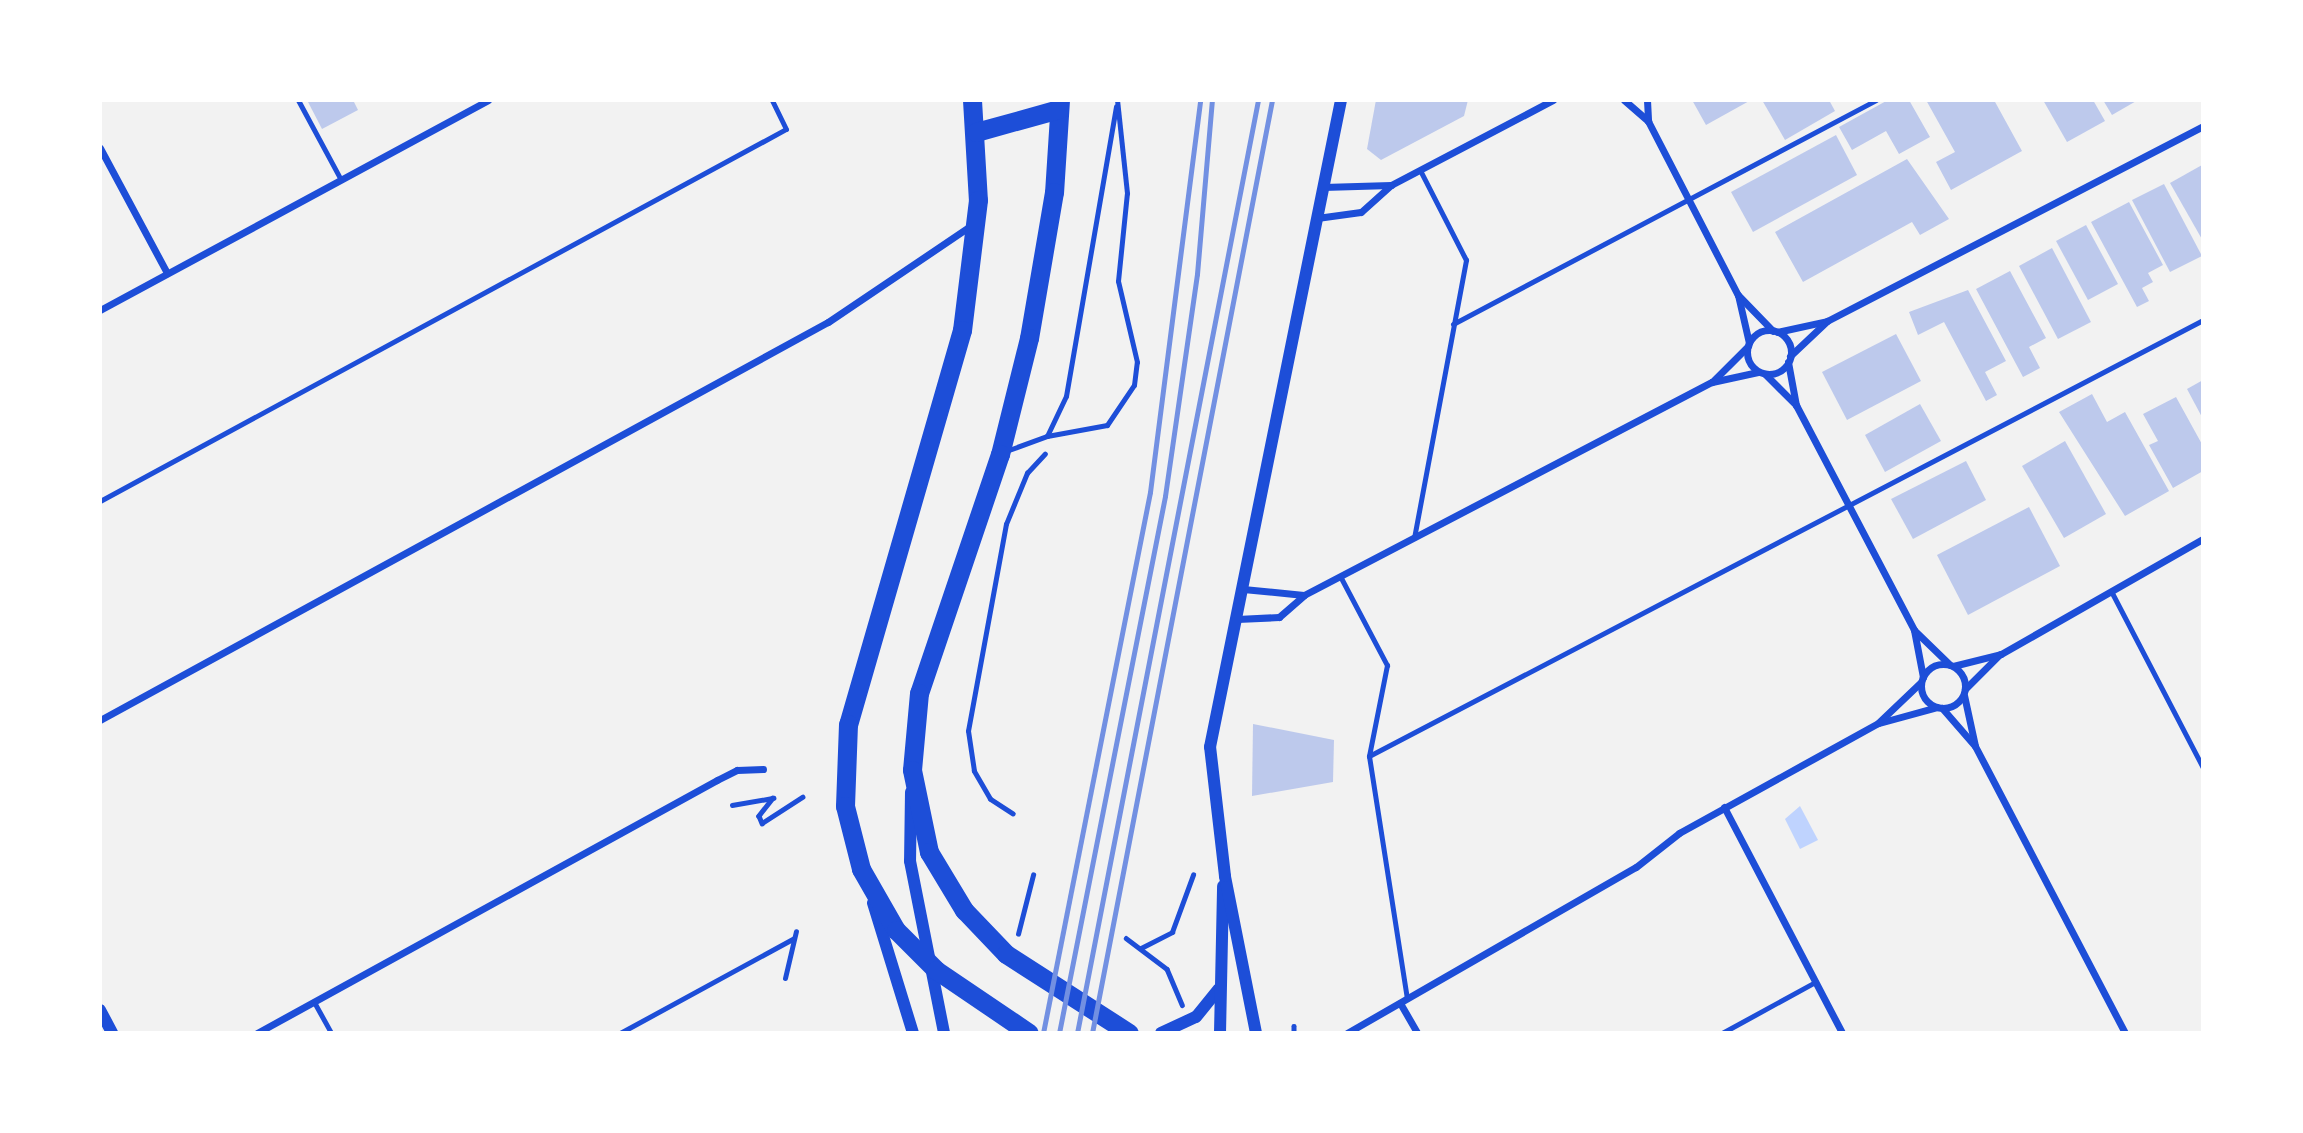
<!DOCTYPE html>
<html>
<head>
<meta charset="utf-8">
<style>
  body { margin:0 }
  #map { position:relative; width:2303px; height:1133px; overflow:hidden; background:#f2f2f2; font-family:"Exo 2",sans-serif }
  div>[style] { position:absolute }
  .water>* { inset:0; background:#bfd3fe }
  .building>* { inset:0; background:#bdc9ec }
  .path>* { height:4.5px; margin:-2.25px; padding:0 2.25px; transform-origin:2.25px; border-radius:2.25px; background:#1d4ed8 }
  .service>* { height:5px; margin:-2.5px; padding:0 2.5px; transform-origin:2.5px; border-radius:2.5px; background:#1d4ed8 }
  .minor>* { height:7px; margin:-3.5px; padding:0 3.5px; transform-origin:3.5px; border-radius:3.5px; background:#1d4ed8 }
  .minor>.ring { margin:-3.5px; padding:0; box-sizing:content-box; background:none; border:7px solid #1d4ed8; border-radius:50% }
  .tertiary>* { height:12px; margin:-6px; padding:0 6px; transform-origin:6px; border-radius:6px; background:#1d4ed8 }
  .trunk>* { height:19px; margin:-9.5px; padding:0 9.5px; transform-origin:9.5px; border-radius:9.5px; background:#1d4ed8 }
  .rail>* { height:5px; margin:-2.5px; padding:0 2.5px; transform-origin:2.5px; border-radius:2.5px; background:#7290e2 }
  span { translate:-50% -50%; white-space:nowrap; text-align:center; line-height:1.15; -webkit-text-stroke:5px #fff; paint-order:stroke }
  .frame { position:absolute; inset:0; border:102px solid #fff; pointer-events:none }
</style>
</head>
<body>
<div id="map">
  <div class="water">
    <div style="clip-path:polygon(1800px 806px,1818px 840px,1800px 849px,1785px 819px)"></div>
  </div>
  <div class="building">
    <div style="clip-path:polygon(307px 100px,353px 100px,358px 110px,322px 129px)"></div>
    <div style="clip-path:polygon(1376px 100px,1468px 100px,1464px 116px,1381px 160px,1367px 149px)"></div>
    <div style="clip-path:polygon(1692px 100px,1751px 100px,1706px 125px)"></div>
    <div style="clip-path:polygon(1762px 100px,1829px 100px,1835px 111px,1785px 140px)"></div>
    <div style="clip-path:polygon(1888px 100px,1909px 100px,1930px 137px,1899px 154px,1886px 131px,1852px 150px,1839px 127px)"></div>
    <div style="clip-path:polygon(1926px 100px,1994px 100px,2022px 151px,1951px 190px,1936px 162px,1955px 152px)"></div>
    <div style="clip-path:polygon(2043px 100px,2093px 100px,2105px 121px,2067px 142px)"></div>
    <div style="clip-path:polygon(2103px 100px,2138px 100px,2112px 115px)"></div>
    <div style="clip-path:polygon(1836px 135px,1857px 175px,1753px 232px,1731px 192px)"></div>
    <div style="clip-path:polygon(1907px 159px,1949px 219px,1920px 235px,1912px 222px,1803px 282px,1775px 232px)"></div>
    <div style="clip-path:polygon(2202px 165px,2203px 167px,2203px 241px,2170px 183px)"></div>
    <div style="clip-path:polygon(2164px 184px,2202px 256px,2170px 272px,2132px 200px)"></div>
    <div style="clip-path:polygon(2129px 202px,2163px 265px,2148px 273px,2153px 282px,2142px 288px,2149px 301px,2137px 307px,2091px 222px)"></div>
    <div style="clip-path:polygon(2086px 225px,2118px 284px,2088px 300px,2056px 241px)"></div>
    <div style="clip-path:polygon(2052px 248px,2091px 322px,2058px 339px,2019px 266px)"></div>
    <div style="clip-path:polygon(2010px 271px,2046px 338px,2029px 347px,2040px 368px,2023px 377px,1976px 289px)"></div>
    <div style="clip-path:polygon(1968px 290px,2006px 361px,1985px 372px,1997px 395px,1986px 401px,1944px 322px,1918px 335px,1909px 312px)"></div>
    <div style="clip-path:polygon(1896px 334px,1921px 381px,1847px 420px,1822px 372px)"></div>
    <div style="clip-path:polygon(2203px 380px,2203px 419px,2187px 389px)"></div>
    <div style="clip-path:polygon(2092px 394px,2107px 422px,2125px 412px,2169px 491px,2125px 516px,2059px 412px)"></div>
    <div style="clip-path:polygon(2176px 397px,2203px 446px,2203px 471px,2173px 488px,2149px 445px,2158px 441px,2143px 414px)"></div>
    <div style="clip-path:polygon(1920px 404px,1941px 441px,1885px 472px,1865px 435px)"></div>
    <div style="clip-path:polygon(2065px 441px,2106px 514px,2064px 538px,2022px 466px)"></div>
    <div style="clip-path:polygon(1966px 461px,1986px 500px,1913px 539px,1891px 499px)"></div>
    <div style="clip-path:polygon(2029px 507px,2060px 566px,1968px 615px,1937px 555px)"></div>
    <div style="clip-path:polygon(1253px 724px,1334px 740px,1333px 782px,1252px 796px)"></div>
  </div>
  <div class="path">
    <div style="left:732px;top:805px;width:42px;rotate:-9.7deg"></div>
    <div style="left:773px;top:798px;width:23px;rotate:128deg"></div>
    <div style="left:759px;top:816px;width:8px;rotate:67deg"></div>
    <div style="left:762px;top:823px;width:48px;rotate:-33deg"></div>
    <div style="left:1013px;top:814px;width:27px;rotate:-147deg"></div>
    <div style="left:990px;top:799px;width:32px;rotate:-120deg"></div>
    <div style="left:974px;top:771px;width:40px;rotate:-98.5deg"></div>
    <div style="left:968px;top:731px;width:210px;rotate:-79.6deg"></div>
    <div style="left:1006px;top:524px;width:55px;rotate:-67.6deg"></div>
    <div style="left:1027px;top:473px;width:26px;rotate:-47deg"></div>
    <div style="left:1018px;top:934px;width:61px;rotate:-75.7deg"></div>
    <div style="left:1126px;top:938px;width:51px;rotate:37.1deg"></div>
    <div style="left:1167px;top:969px;width:39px;rotate:67deg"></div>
    <div style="left:1141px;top:948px;width:35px;rotate:-27deg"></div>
    <div style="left:1172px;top:932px;width:61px;rotate:-69.8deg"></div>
    <div style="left:1294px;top:1026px;width:7px;rotate:90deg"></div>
  </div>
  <div class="service">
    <div style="left:298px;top:100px;width:91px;rotate:61.7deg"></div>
    <div style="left:1453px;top:324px;width:479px;rotate:-27.9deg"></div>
    <div style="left:1047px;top:436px;width:61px;rotate:-10.4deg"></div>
    <div style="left:1107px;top:425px;width:48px;rotate:-56deg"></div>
    <div style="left:1134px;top:385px;width:23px;rotate:-83deg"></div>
    <div style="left:1137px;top:362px;width:83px;rotate:-103.2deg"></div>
    <div style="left:1118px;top:281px;width:88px;rotate:-84.2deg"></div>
    <div style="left:1127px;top:193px;width:94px;rotate:-96.1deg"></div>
    <div style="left:1006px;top:451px;width:44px;rotate:-20.1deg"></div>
    <div style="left:1047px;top:436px;width:44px;rotate:-64.6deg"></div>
    <div style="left:1066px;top:396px;width:294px;rotate:-80.2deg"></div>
    <div style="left:100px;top:501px;width:780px;rotate:-28.47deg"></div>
    <div style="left:786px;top:129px;width:32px;rotate:-116deg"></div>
    <div style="left:1414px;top:538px;width:283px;rotate:-79.4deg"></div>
    <div style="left:1466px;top:260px;width:101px;rotate:-117.1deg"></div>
    <div style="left:1340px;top:576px;width:101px;rotate:62.2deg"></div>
    <div style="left:1387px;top:665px;width:93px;rotate:101.2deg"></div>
    <div style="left:1369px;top:756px;width:246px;rotate:81.1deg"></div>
    <div style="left:2111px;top:591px;width:199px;rotate:62.5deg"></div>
    <div style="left:1369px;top:756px;width:941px;rotate:-27.6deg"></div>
    <div style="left:785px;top:978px;width:48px;rotate:-76.8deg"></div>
    <div style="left:314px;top:1002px;width:35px;rotate:61deg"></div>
    <div style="left:620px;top:1033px;width:198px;rotate:-28.6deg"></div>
    <div style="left:1722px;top:1033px;width:106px;rotate:-28.7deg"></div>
  </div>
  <div class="minor">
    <div style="left:1624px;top:100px;width:32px;rotate:41deg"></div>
    <div style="left:1648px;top:121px;width:196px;rotate:62.7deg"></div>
    <div style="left:1738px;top:295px;width:50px;rotate:45.8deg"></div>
    <div style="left:1647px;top:100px;width:21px;rotate:87deg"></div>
    <div style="left:100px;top:148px;width:142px;rotate:61.8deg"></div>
    <div style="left:1323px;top:187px;width:68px;rotate:-1.7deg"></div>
    <div style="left:1317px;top:218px;width:44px;rotate:-7.8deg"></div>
    <div style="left:1361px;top:212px;width:40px;rotate:-42deg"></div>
    <div style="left:1391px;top:185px;width:183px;rotate:-27.7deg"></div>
    <div style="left:1738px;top:295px;width:49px;rotate:77.1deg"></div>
    <div style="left:100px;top:310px;width:441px;rotate:-28.4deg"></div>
    <div class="ring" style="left:1747px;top:330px;width:37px;height:37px"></div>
    <div style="left:1777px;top:332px;width:51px;rotate:-12.4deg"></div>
    <div style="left:1827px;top:321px;width:424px;rotate:-27.4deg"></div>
    <div style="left:1790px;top:356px;width:51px;rotate:-43.4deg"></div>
    <div style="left:1788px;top:362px;width:44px;rotate:79.5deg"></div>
    <div style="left:1765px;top:374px;width:44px;rotate:45deg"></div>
    <div style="left:1796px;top:405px;width:254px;rotate:62.3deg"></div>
    <div style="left:1914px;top:630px;width:50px;rotate:44.2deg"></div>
    <div style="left:1712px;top:382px;width:51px;rotate:-45deg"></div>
    <div style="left:1243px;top:589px;width:61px;rotate:5.6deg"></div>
    <div style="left:1237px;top:619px;width:42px;rotate:-2.7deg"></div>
    <div style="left:1279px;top:617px;width:33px;rotate:-41deg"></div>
    <div style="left:1304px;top:595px;width:460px;rotate:-27.6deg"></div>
    <div style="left:1712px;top:382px;width:47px;rotate:-12.3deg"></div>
    <div style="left:1914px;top:630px;width:48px;rotate:79.2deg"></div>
    <div class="ring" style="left:1921px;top:664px;width:37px;height:37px"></div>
    <div style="left:1953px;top:666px;width:49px;rotate:-14deg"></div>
    <div style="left:2001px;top:654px;width:232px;rotate:-29.7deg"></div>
    <div style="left:1965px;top:689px;width:49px;rotate:-45deg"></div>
    <div style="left:1964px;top:695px;width:52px;rotate:77.8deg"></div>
    <div style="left:1975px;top:746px;width:324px;rotate:62.4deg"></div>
    <div style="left:1942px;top:708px;width:50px;rotate:49deg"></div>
    <div style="left:100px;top:720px;width:830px;rotate:-28.67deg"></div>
    <div style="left:828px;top:322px;width:174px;rotate:-34deg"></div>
    <div style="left:1879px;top:723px;width:60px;rotate:-15.4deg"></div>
    <div style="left:1724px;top:807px;width:255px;rotate:62.4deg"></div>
    <div style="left:1400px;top:1003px;width:34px;rotate:60deg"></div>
    <div style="left:257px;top:1033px;width:525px;rotate:-28.81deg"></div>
    <div style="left:717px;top:780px;width:22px;rotate:-27deg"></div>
    <div style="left:737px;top:770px;width:26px;rotate:-2deg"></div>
    <div style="left:1347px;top:1033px;width:333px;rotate:-29.9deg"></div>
    <div style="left:1636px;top:867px;width:55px;rotate:-38.3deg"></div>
    <div style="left:1679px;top:833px;width:227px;rotate:-28.9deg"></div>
    <div style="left:1878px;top:723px;width:59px;rotate:-43.6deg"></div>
  </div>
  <div class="tertiary">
    <div style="left:911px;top:792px;width:69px;rotate:90.8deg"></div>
    <div style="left:910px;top:861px;width:175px;rotate:78.8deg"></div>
    <div style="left:873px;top:903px;width:136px;rotate:72.9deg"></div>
    <div style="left:100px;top:1010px;width:26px;rotate:62deg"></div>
    <div style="left:1161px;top:1033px;width:38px;rotate:-25deg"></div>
    <div style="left:1196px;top:1017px;width:36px;rotate:-51deg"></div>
    <div style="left:1220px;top:1033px;width:147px;rotate:-88.8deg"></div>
    <div style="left:1256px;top:1033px;width:160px;rotate:-101.2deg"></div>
    <div style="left:1225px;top:876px;width:130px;rotate:-96.6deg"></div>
    <div style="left:1210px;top:747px;width:660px;rotate:-78.55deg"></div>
  </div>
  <div class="trunk">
    <div style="left:972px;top:100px;width:100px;rotate:86.6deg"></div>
    <div style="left:978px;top:200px;width:131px;rotate:97deg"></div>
    <div style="left:962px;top:330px;width:410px;rotate:106.1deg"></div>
    <div style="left:848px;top:724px;width:82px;rotate:92.1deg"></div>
    <div style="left:845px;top:806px;width:65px;rotate:75.7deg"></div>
    <div style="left:861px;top:869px;width:70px;rotate:60.2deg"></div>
    <div style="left:896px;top:930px;width:57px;rotate:45deg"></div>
    <div style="left:936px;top:970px;width:112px;rotate:34.1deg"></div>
    <div style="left:1060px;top:100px;width:92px;rotate:93.7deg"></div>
    <div style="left:1054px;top:192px;width:148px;rotate:99.7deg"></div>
    <div style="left:1029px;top:338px;width:120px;rotate:104deg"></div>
    <div style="left:1000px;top:454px;width:252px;rotate:108.7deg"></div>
    <div style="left:919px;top:693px;width:77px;rotate:95.2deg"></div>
    <div style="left:912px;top:770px;width:84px;rotate:78.3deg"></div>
    <div style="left:929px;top:852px;width:68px;rotate:58.9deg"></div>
    <div style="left:964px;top:910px;width:61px;rotate:46.3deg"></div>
    <div style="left:1006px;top:954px;width:146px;rotate:32.7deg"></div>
    <div style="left:976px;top:132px;width:86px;rotate:-15.5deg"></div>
  </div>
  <div class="rail">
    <div style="left:1043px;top:1033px;width:551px;rotate:-78.81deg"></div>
    <div style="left:1150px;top:492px;width:395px;rotate:-82.7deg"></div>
    <div style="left:1059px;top:1033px;width:547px;rotate:-78.83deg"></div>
    <div style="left:1165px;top:496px;width:224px;rotate:-81.8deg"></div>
    <div style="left:1197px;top:274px;width:175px;rotate:-85.1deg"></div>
    <div style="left:1077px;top:1033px;width:950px;rotate:-79.02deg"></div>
    <div style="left:1092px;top:1033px;width:950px;rotate:-79.08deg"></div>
  </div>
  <div class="frame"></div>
</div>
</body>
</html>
